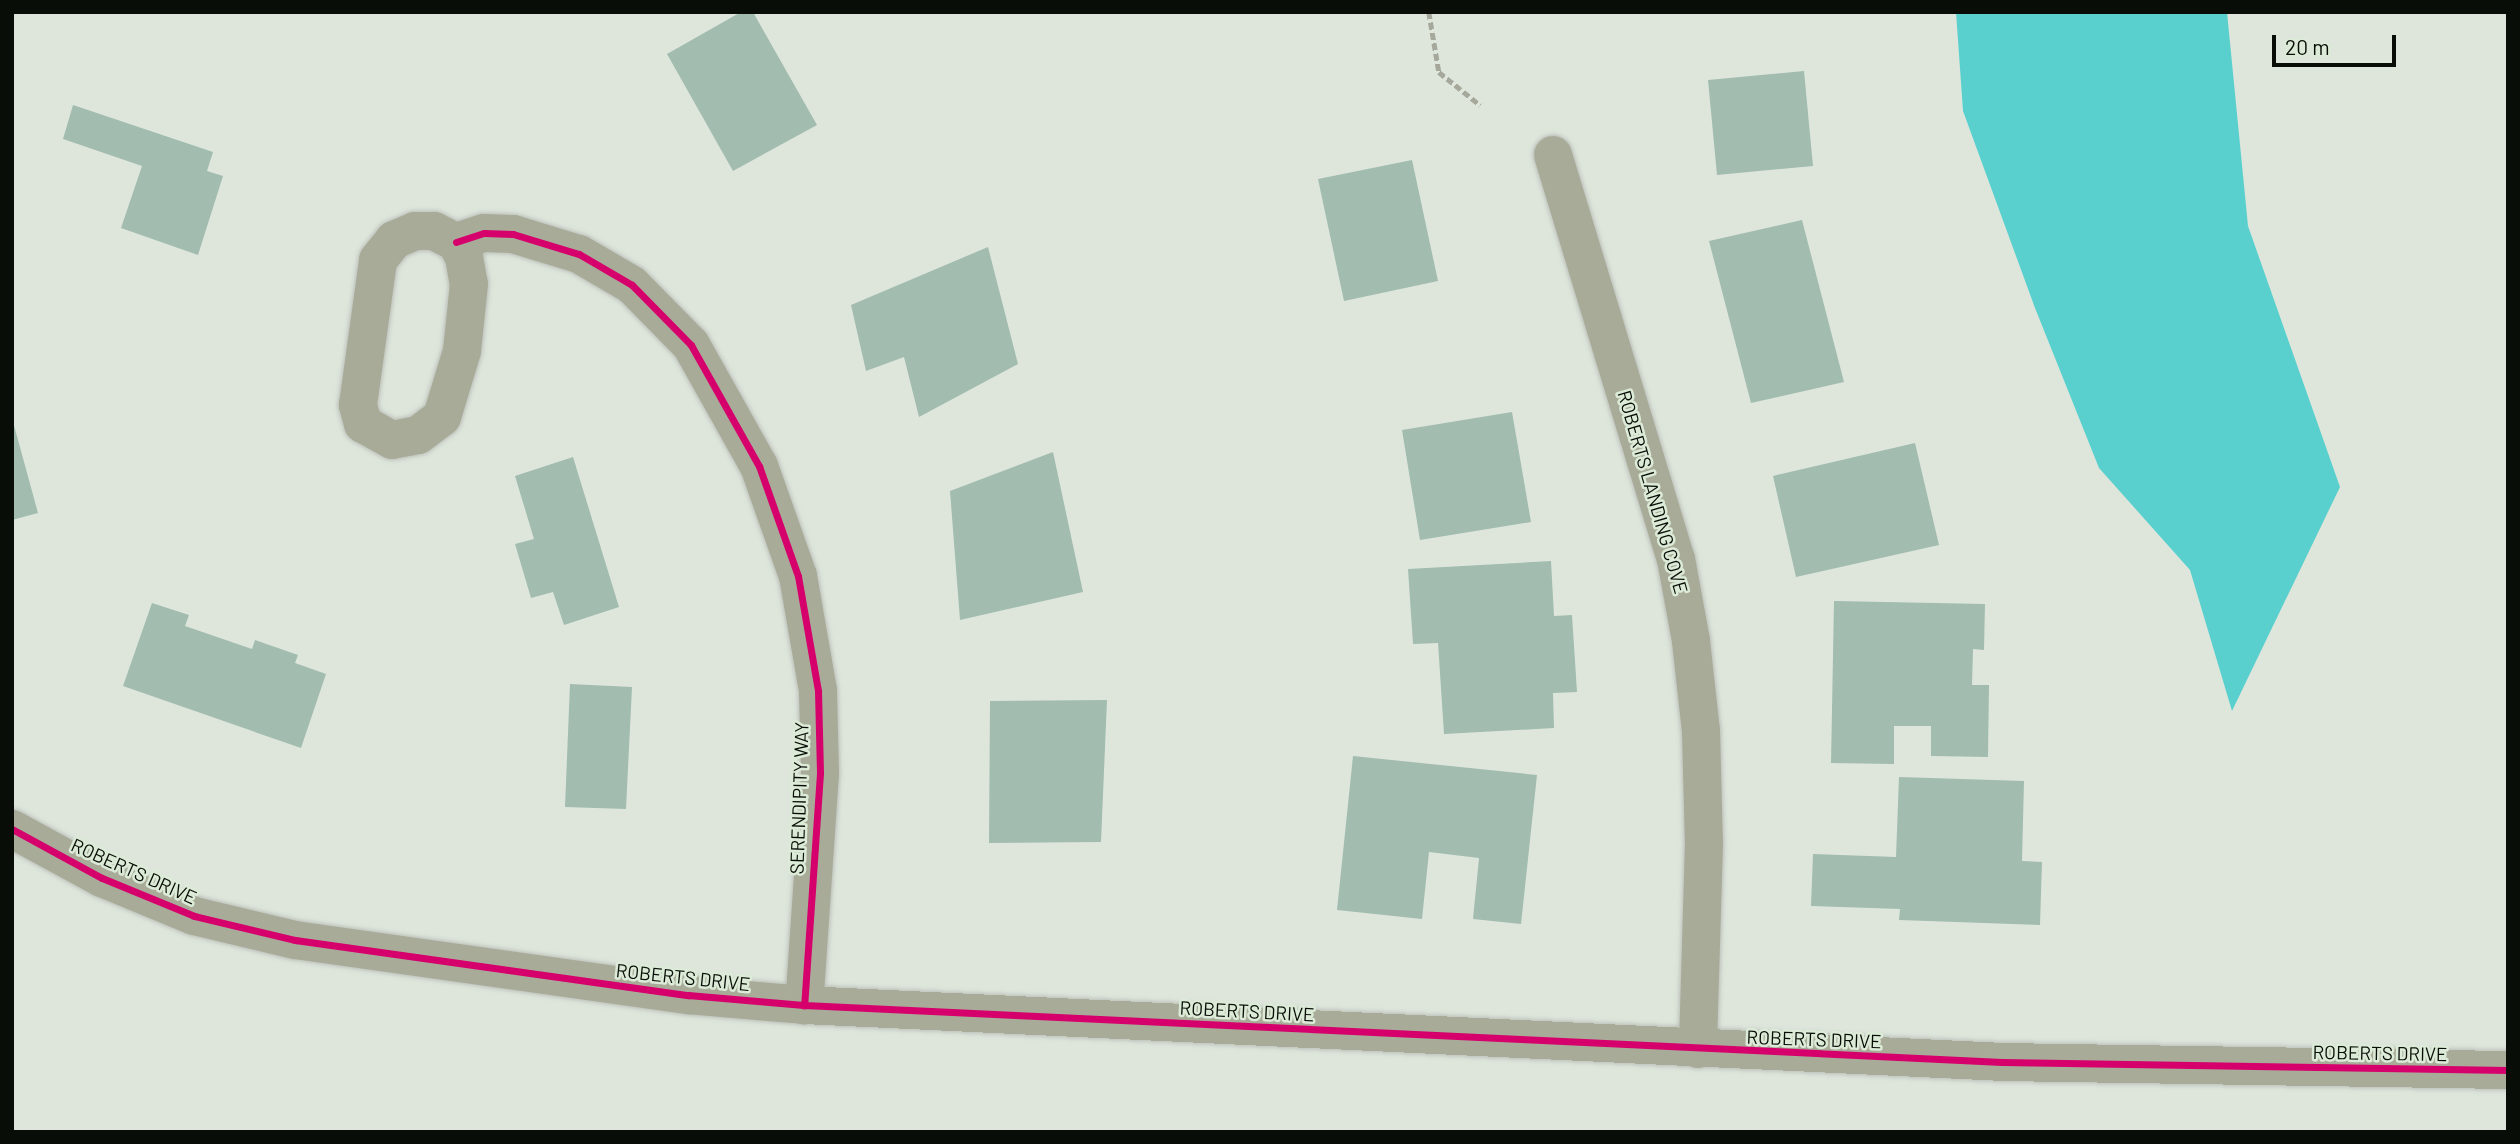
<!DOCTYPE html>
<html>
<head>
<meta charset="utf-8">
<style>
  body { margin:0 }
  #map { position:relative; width:2520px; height:1144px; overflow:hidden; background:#dee6dc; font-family:Barlow,sans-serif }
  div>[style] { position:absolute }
  .water>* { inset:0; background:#5ad0ce }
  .building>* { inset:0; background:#a2bcb0 }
  .path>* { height:4.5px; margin-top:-2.25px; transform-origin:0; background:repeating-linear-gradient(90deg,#a5a89b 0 7px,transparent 0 10.5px) }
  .roads { filter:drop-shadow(0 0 2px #bdc2bb) drop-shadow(0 0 2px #bdc2bb) }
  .minor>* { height:38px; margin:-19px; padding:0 19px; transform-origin:19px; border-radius:19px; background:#a9ab99 }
  .cycleway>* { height:7px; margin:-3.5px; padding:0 3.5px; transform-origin:3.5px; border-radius:3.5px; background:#d6006c }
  span { translate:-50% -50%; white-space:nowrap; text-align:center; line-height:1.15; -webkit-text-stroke:5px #dcebd7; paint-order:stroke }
  .street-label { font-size:19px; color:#090d07 }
  .frame { position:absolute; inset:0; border:14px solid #090d07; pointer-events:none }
  .scale { position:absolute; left:2272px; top:35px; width:124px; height:32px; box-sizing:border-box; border:4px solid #090d07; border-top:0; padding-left:9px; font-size:21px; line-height:24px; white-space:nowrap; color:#090d07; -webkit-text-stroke:5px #dcebd7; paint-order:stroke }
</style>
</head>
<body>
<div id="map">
  <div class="water">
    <div style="clip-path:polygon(1956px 12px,2227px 12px,2248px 226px,2340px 487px,2232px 711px,2190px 570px,2099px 468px,2035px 308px,1963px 111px)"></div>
  </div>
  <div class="building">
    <div style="clip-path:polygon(741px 12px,753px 12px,817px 125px,733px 171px,667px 54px)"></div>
    <div style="clip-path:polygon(1804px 71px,1813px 166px,1717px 175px,1708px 80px)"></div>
    <div style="clip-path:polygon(73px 105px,213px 152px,207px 171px,223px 176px,198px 255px,121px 228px,142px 166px,63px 139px)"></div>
    <div style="clip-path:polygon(1412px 160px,1438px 281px,1344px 301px,1318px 179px)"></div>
    <div style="clip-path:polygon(1802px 220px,1844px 382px,1751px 403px,1709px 241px)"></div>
    <div style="clip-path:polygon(988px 247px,1018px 364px,919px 417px,904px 357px,866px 371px,851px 305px)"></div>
    <div style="clip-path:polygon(1512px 412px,1531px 522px,1420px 540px,1402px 430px)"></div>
    <div style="clip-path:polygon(12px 418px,38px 513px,12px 520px)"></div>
    <div style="clip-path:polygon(1915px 443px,1939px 545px,1796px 577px,1773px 476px)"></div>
    <div style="clip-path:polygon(1053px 452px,1083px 592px,960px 620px,950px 491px)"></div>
    <div style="clip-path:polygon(573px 457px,619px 607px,564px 625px,553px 592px,531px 598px,515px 544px,534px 539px,515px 476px)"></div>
    <div style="clip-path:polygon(1551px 561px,1554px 616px,1572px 615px,1577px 692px,1553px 693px,1554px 728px,1444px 734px,1438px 643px,1413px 644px,1408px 569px)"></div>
    <div style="clip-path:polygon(1834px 601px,1985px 604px,1984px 650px,1973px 649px,1972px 685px,1989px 685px,1988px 757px,1931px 756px,1931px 726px,1894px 726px,1894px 764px,1831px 763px)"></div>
    <div style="clip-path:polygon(152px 603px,189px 615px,185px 626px,252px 649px,255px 640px,298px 655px,295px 663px,326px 674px,301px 748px,123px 686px)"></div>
    <div style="clip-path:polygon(570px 684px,632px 687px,626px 809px,565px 807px)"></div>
    <div style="clip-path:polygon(1107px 700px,1101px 842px,989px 843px,990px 701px)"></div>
    <div style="clip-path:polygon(1353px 756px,1537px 775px,1521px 924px,1473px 919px,1479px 858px,1429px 852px,1422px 919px,1337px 910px)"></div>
    <div style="clip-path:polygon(1899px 777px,2024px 781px,2022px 861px,2042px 862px,2040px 925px,1899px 920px,1900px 909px,1811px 906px,1813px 854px,1896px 857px)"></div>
  </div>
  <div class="path">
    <div style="left:1429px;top:12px;width:61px;rotate:80.5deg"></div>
    <div style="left:1439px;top:72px;width:53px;rotate:38.8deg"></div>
  </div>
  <div class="roads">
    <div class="minor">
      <div style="left:1553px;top:155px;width:422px;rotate:73.1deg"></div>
      <div style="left:1676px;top:559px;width:83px;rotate:79.6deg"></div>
      <div style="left:1691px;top:641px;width:91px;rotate:83.7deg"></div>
      <div style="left:1701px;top:731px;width:112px;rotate:88.5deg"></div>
      <div style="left:1704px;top:843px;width:206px;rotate:91.7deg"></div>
      <div style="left:415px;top:231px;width:19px"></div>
      <div style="left:434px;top:231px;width:25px;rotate:27deg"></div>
      <div style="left:456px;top:242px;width:17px;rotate:62deg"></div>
      <div style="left:464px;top:257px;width:27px;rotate:80deg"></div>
      <div style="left:469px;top:284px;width:67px;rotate:96deg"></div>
      <div style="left:462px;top:351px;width:69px;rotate:106.9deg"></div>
      <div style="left:442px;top:417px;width:30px;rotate:143deg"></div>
      <div style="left:418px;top:435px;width:26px;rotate:169deg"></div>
      <div style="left:392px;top:440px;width:33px;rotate:-151deg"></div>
      <div style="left:363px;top:424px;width:20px;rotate:-105deg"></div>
      <div style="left:358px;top:405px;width:146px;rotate:-82.1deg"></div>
      <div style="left:378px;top:260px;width:26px;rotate:-51deg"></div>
      <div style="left:394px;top:240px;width:23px;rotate:-23deg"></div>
      <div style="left:456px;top:242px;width:29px;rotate:-18deg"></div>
      <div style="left:484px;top:233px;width:29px;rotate:2deg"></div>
      <div style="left:513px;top:234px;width:69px;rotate:16.9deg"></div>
      <div style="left:579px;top:254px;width:61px;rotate:30.3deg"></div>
      <div style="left:632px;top:285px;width:84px;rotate:45.5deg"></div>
      <div style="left:691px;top:345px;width:139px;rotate:60.7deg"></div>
      <div style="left:759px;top:466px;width:117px;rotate:70.5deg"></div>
      <div style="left:798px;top:576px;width:117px;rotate:80.1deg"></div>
      <div style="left:818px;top:691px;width:82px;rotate:88.6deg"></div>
      <div style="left:820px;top:773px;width:233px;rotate:93.9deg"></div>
      <div style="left:12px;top:829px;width:102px;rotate:28.6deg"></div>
      <div style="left:102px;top:878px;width:100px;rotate:22.4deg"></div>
      <div style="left:194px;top:916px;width:104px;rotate:13.4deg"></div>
      <div style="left:295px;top:940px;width:397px;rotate:8deg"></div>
      <div style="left:688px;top:995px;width:116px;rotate:4.9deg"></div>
      <div style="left:804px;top:1005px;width:1199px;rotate:2.72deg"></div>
      <div style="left:2002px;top:1062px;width:506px;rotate:0.91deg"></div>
    </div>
  </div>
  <div class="cycleway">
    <div style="left:456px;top:242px;width:29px;rotate:-18deg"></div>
    <div style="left:484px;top:233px;width:29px;rotate:2deg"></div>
    <div style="left:513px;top:234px;width:69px;rotate:16.9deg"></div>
    <div style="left:579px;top:254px;width:61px;rotate:30.3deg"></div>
    <div style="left:632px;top:285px;width:84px;rotate:45.5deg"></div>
    <div style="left:691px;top:345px;width:139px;rotate:60.7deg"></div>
    <div style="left:759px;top:466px;width:117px;rotate:70.5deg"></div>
    <div style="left:798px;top:576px;width:117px;rotate:80.1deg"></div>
    <div style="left:818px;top:691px;width:82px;rotate:88.6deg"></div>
    <div style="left:820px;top:773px;width:233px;rotate:93.9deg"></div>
    <div style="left:12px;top:829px;width:102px;rotate:28.6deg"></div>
    <div style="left:102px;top:878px;width:100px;rotate:22.4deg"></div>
    <div style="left:194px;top:916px;width:104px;rotate:13.4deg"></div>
    <div style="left:295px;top:940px;width:397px;rotate:8deg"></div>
    <div style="left:688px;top:995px;width:116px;rotate:4.9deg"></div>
    <div style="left:804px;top:1005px;width:1199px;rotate:2.72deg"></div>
    <div style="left:2002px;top:1062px;width:506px;rotate:0.91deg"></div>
  </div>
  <div class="street-label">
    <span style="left:1653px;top:492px;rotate:74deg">ROBERTS LANDING COVE</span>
    <span style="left:799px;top:798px;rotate:-88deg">SERENDIPITY WAY</span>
    <span style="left:134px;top:871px;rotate:24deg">ROBERTS DRIVE</span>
    <span style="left:683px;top:977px;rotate:6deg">ROBERTS DRIVE</span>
    <span style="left:1247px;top:1011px;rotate:3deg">ROBERTS DRIVE</span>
    <span style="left:1814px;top:1039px;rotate:2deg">ROBERTS DRIVE</span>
    <span style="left:2380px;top:1053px;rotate:1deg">ROBERTS DRIVE</span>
  </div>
  <div class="frame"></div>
  <div class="scale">20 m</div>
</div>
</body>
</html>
